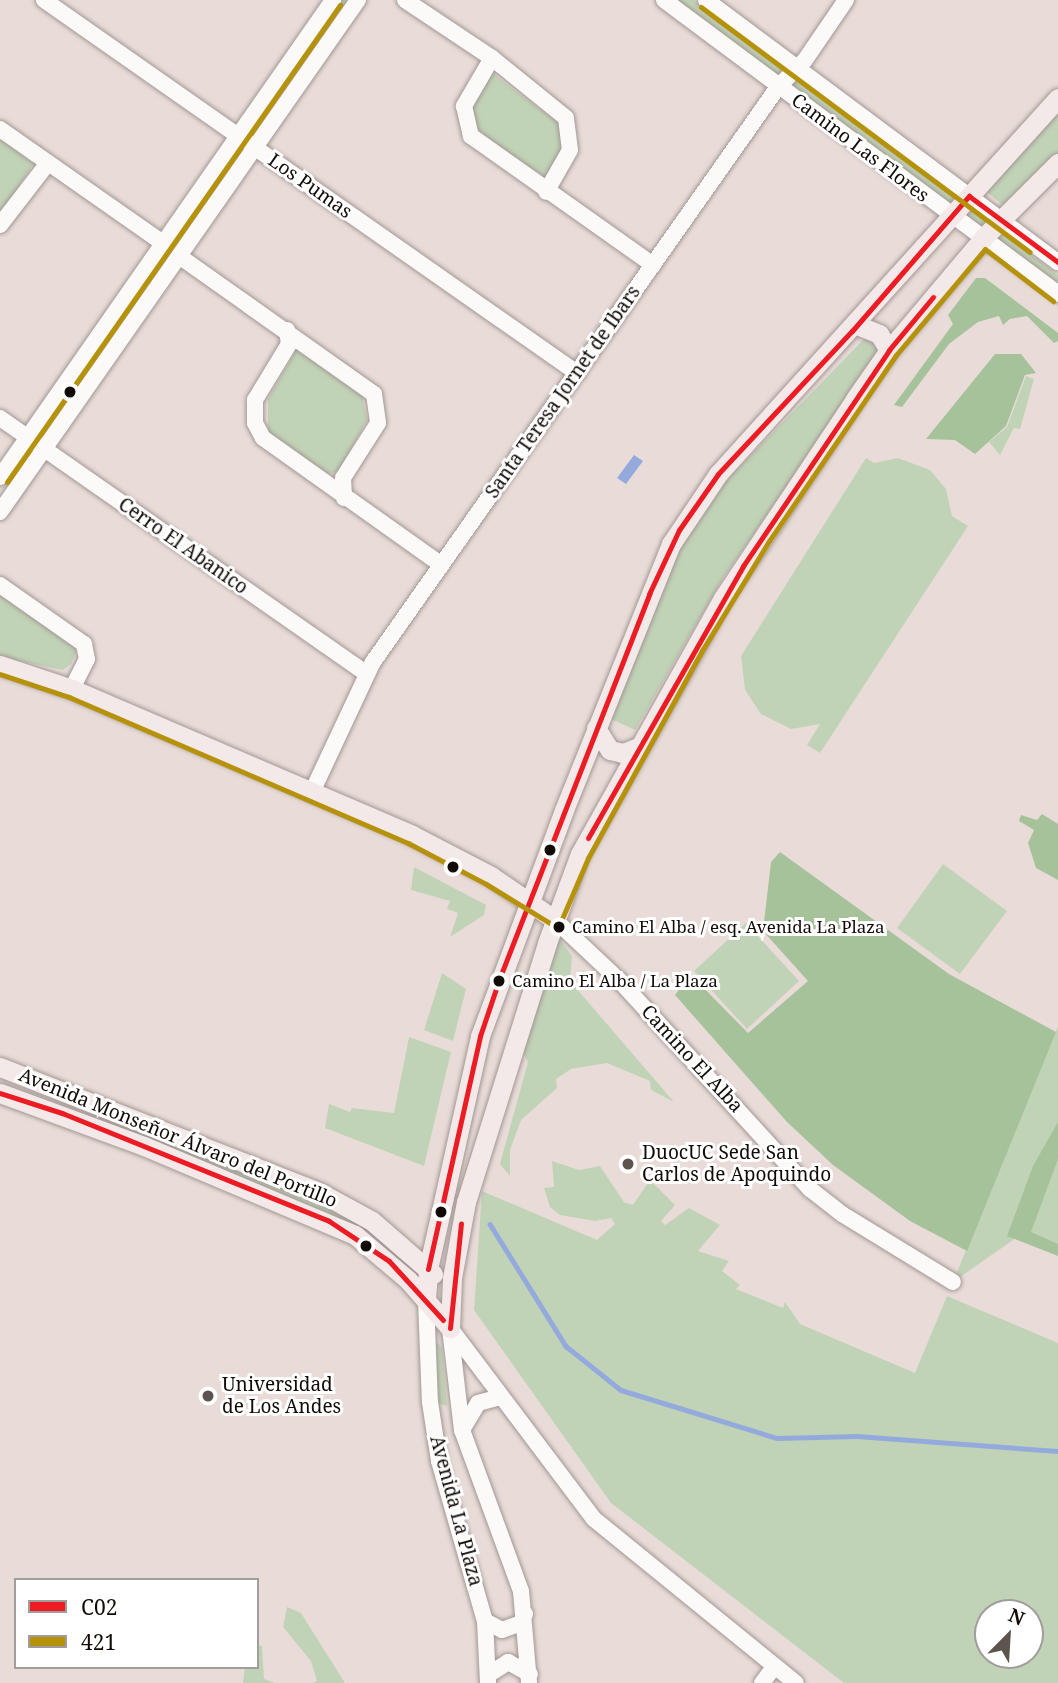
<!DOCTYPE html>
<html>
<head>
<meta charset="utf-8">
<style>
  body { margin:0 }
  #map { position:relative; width:1058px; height:1683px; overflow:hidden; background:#e9dcd8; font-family:"Noto Serif",serif }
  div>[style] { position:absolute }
  .green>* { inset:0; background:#c1d3b6 }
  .forest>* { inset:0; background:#a6c29a }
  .water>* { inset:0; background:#95aadc }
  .stream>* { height:4.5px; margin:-2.25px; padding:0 2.25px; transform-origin:2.25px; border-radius:2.25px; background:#95aadc }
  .roads { filter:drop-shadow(0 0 2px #a29794) drop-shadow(0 0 2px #a29794) }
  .minor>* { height:16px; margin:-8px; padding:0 8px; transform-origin:8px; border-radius:8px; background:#fcfaf9 }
  .major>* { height:19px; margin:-9.5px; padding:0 9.5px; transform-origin:9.5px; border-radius:9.5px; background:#f4e9e9 }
  .bus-1>* { height:5px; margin:-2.5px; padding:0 2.5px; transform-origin:2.5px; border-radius:2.5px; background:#ed1c24 }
  .bus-2>* { height:5px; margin:-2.5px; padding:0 2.5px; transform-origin:2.5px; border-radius:2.5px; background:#b6920b }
  .dots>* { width:19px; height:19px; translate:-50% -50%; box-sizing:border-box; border:4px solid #fff; border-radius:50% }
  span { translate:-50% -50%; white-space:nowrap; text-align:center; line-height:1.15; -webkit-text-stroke:6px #fff; paint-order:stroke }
  .bus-label { font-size:17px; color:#110a07 }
  .left { translate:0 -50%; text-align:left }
  .street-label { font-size:19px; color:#110a07 }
  .poi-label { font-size:19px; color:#110a07 }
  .legend { position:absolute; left:14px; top:1578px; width:245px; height:91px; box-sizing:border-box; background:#fff; border:2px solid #a09d9c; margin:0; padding:9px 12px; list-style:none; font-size:21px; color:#110a07 }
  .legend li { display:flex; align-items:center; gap:14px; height:35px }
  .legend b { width:35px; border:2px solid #a09d9c }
  .north { position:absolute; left:974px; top:1599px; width:70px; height:70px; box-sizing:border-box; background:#fff; border:2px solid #a09d9c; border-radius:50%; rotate:24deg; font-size:19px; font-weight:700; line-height:28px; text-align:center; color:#110a07 }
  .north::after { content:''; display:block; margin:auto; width:24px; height:32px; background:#5d5450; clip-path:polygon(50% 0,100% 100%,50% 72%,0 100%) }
</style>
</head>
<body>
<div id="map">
  <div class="green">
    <div style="clip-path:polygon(341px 0,348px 0,254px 136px,249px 135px)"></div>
    <div style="clip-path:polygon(673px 0,694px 0,1058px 275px,1058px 288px)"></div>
    <div style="clip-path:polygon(489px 71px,560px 124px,564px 150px,547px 178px,470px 130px,467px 110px)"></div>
    <div style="clip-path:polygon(1058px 103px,1058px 153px,1004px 206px,981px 187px)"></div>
    <div style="clip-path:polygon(0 137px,33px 164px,0 216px)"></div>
    <div style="clip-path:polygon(241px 147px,243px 152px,44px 437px,39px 436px)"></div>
    <div style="clip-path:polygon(866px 337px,882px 349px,724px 576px,635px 730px,609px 718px,665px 577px,690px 531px,718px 489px)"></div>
    <div style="clip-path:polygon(298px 347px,362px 395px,367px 420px,338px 472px,327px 474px,268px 433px,268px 399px)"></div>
    <div style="clip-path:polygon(1026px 376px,1034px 379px,1020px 429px,1014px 428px,1000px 455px,989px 442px,1007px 427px)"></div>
    <div style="clip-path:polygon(866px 458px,874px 463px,898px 458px,930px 470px,946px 489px,952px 516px,968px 526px,820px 753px,807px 745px,820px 724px,791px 729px,761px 714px,745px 690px,741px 656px)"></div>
    <div style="clip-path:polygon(0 594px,73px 642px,76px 653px,71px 664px,63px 670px,0 657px)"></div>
    <div style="clip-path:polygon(943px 864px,1007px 911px,960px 974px,897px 928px)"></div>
    <div style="clip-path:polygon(414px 867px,486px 905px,484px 915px,450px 937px,458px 913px,447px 909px,450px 901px,411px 890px)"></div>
    <div style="clip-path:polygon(746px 923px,799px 981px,747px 1029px,694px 971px)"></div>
    <div style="clip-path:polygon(555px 933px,572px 956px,570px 981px,674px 1102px,651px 1090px,650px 1081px,607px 1063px,571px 1069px,556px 1079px,557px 1088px,521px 1120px,510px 1150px,510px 1176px,500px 1164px,528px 1062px,519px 1046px)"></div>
    <div style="clip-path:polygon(442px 973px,466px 989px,453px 1041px,424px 1030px)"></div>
    <div style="clip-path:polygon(1058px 1026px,1058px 1255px,1016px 1238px,953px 1282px)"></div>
    <div style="clip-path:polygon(409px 1037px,451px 1052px,424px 1166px,325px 1128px,329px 1104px,350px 1112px,352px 1108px,394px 1113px)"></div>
    <div style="clip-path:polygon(79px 1110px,320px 1202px,368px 1228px,412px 1265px,412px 1275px,337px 1217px)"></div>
    <div style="clip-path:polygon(evenodd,552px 1161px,579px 1170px,600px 1166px,624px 1202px,633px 1205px,650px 1180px,675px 1205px,661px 1221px,665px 1225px,689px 1208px,720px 1225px,698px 1251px,729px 1261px,722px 1271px,740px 1285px,736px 1289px,783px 1308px,785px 1302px,800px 1324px,915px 1373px,947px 1296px,1058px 1343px,1058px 1683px,844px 1683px,611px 1503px,474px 1310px,482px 1191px,597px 1240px,615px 1224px,611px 1218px,595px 1221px,560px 1215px,550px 1207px,544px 1188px,554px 1187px,552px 1161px,988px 1613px,1030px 1613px,1030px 1655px,988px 1655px,988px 1613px)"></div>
    <div style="clip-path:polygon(434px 1339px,442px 1348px,447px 1406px,437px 1403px)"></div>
    <div style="clip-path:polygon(287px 1607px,301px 1613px,345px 1683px,313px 1683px,317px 1681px,311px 1661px,283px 1627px)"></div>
    <div style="clip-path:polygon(257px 1645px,262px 1646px,264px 1679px,275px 1683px,243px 1683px,245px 1667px,257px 1667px)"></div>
  </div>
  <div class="forest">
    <div style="clip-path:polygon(976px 278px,985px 278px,1058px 333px,1058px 341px,1054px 343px,1027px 316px,1010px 319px,1003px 325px,999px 316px,978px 322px,949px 344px,902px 407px,894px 405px,953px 324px,948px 315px)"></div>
    <div style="clip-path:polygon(995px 354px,1021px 354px,1036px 373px,1025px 375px,1006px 426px,975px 454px,955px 440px,926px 439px)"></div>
    <div style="clip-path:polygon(1042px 814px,1058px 824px,1058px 880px,1036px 868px,1028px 843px,1034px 830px,1019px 821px,1021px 815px,1037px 820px)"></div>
    <div style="clip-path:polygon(780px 852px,949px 974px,1056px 1032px,967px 1251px,910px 1221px,833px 1165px,787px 1122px,675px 995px,690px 974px,748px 1033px,808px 981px,763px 931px,771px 862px)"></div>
    <div style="clip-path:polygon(1058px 1122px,1058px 1159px,1031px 1232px,1058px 1244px,1058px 1256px,1007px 1236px,1033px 1166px)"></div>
  </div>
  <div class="water">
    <div style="clip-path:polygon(634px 455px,643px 461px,626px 484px,617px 478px)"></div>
  </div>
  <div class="stream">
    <div style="left:490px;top:1224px;width:144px;rotate:58.1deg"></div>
    <div style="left:566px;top:1346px;width:70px;rotate:38.7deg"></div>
    <div style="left:621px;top:1390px;width:163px;rotate:17.1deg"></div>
    <div style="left:777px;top:1438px;width:80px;rotate:-1.4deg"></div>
    <div style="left:857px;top:1436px;width:202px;rotate:4.3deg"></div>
  </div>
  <div class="roads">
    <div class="minor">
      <div style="left:44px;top:0;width:651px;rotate:34.98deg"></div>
      <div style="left:405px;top:0;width:105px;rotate:33.7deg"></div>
      <div style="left:492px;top:58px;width:95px;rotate:39deg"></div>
      <div style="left:566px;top:118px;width:32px;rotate:83deg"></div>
      <div style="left:570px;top:150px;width:48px;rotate:119.7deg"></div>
      <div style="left:664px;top:0;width:492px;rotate:36.7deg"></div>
      <div style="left:706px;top:0;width:439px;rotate:36.7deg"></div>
      <div style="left:492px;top:58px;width:56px;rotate:120.3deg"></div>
      <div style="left:464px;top:106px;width:31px;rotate:77deg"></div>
      <div style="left:471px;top:136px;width:223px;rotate:35.3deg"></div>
      <div style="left:0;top:129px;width:199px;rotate:35deg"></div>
      <div style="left:0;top:225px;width:78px;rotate:-52.3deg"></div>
      <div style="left:179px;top:256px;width:239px;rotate:35.3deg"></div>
      <div style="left:374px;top:394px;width:29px;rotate:82deg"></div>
      <div style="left:378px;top:423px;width:65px;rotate:122.5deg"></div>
      <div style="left:343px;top:478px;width:20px;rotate:87deg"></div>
      <div style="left:287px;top:330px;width:14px;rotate:82deg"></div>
      <div style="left:289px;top:344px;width:66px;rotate:121.3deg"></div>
      <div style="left:255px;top:400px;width:23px;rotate:90deg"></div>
      <div style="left:255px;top:423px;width:17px;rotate:62deg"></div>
      <div style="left:263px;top:438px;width:219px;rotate:35.4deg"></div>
      <div style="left:0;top:418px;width:446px;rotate:34.9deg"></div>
      <div style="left:0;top:477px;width:582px;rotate:-55.08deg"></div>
      <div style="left:0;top:512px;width:625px;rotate:-55.04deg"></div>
      <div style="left:0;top:585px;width:103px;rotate:35.1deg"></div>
      <div style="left:84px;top:644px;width:15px;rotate:79deg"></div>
      <div style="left:87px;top:659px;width:34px;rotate:117deg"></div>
      <div style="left:312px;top:792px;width:144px;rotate:-64.9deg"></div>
      <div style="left:373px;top:662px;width:703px;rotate:-54.84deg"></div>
      <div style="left:778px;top:87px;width:38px;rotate:-45deg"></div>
      <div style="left:805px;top:60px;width:73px;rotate:-55.7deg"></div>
      <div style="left:555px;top:920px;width:88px;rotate:43.2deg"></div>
      <div style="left:619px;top:980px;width:283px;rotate:47.6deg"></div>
      <div style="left:810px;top:1189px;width:41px;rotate:38deg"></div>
      <div style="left:842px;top:1214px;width:130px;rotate:31.5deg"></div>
      <div style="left:426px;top:1300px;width:102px;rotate:87.8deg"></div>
      <div style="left:430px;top:1402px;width:60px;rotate:81.3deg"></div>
      <div style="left:439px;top:1461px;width:166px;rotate:74deg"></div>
      <div style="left:485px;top:1621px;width:62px;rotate:87.2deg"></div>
      <div style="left:450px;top:1328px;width:239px;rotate:53deg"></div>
      <div style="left:594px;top:1519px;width:260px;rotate:39.1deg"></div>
      <div style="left:450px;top:1328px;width:103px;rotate:83.3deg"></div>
      <div style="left:462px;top:1430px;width:171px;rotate:69.9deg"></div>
      <div style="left:521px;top:1591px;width:92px;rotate:85deg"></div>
      <div style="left:462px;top:1430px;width:31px;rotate:-59deg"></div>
      <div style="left:478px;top:1403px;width:24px;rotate:-15deg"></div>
      <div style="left:485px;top:1621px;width:19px;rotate:28deg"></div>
      <div style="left:502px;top:1630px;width:20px;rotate:-20deg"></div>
      <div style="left:521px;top:1623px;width:10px;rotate:-66deg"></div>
      <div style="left:488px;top:1675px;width:24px;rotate:-33deg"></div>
      <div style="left:508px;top:1662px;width:25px;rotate:29deg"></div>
      <div style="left:762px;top:1683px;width:21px;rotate:-53deg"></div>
    </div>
    <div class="major">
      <div style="left:857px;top:325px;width:24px;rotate:22deg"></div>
      <div style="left:879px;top:334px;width:19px;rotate:58deg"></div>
      <div style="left:0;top:665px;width:76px;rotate:18.4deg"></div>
      <div style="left:72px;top:689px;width:370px;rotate:23.2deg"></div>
      <div style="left:412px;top:835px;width:89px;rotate:27.4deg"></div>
      <div style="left:491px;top:876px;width:78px;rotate:34.5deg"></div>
      <div style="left:596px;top:728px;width:26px;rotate:58deg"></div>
      <div style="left:610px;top:750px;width:13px;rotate:13deg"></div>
      <div style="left:623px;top:753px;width:14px;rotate:-21deg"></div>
      <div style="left:0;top:1067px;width:345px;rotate:21.4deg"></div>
      <div style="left:321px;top:1193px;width:58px;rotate:28.8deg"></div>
      <div style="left:372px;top:1221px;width:81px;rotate:41deg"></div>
      <div style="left:0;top:1093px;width:153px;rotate:20.2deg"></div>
      <div style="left:144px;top:1146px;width:229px;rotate:22.9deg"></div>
      <div style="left:355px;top:1235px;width:70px;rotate:40.3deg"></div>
      <div style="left:408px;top:1280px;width:64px;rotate:48.8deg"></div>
      <div style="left:426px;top:1300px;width:31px;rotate:-86deg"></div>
      <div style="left:428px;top:1269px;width:239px;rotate:-77.4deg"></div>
      <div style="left:480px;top:1036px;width:241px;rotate:-69.6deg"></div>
      <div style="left:564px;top:810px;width:287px;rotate:-68.1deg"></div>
      <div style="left:671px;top:544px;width:84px;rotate:-56.1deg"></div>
      <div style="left:718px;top:474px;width:507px;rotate:-47.88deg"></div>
      <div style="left:450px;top:1328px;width:50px;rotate:-87.7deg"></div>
      <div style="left:452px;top:1278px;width:77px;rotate:-79.6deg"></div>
      <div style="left:466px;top:1202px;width:271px;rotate:-72.6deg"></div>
      <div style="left:547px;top:943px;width:95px;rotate:-69.7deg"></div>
      <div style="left:580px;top:854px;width:293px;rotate:-60.8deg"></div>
      <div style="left:723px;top:598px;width:239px;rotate:-56.4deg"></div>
      <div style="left:855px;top:399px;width:60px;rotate:-55.2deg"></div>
      <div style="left:889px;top:350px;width:148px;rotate:-49.9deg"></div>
      <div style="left:984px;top:237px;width:105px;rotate:-45deg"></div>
    </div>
  </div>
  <div class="bus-1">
    <div style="left:588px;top:838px;width:313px;rotate:-60.3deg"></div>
    <div style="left:743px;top:566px;width:261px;rotate:-55.9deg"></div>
    <div style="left:889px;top:350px;width:69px;rotate:-50.3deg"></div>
    <div style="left:0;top:1093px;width:65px;rotate:17.9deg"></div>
    <div style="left:62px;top:1113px;width:288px;rotate:22deg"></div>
    <div style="left:329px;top:1221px;width:72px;rotate:33.7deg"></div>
    <div style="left:389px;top:1261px;width:80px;rotate:47.5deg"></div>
    <div style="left:428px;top:1269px;width:239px;rotate:-77.4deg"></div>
    <div style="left:480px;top:1036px;width:62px;rotate:-71.3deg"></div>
    <div style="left:500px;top:977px;width:411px;rotate:-68.7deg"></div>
    <div style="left:649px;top:594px;width:71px;rotate:-64.9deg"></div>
    <div style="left:679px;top:530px;width:68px;rotate:-55.1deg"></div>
    <div style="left:718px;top:474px;width:196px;rotate:-46.9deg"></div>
    <div style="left:852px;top:331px;width:179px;rotate:-49.1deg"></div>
    <div style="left:969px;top:196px;width:111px;rotate:36.6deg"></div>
    <div style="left:450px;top:1328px;width:105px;rotate:-84deg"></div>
  </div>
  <div class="bus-2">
    <div style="left:701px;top:7px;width:410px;rotate:36.7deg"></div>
    <div style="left:7px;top:482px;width:582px;rotate:-55.08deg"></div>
    <div style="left:0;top:674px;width:73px;rotate:18.4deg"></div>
    <div style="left:69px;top:697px;width:369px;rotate:23.3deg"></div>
    <div style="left:408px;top:843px;width:88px;rotate:27.7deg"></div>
    <div style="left:486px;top:884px;width:84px;rotate:31.4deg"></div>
    <div style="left:558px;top:928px;width:76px;rotate:-66.8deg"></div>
    <div style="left:588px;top:858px;width:239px;rotate:-61.2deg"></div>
    <div style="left:703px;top:649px;width:127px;rotate:-58.6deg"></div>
    <div style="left:769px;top:541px;width:225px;rotate:-55.7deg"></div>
    <div style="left:896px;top:355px;width:138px;rotate:-50deg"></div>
    <div style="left:985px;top:249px;width:86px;rotate:37.4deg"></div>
  </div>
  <div class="dots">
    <div style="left:70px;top:392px;background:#110a07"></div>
    <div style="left:550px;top:850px;background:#110a07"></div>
    <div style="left:453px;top:867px;background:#110a07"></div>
    <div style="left:559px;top:927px;background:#110a07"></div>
    <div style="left:499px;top:981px;background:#110a07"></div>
    <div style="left:628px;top:1164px;background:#5d5450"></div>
    <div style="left:441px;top:1212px;background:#110a07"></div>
    <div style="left:366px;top:1246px;background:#110a07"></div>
    <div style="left:208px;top:1396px;background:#5d5450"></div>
  </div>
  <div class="bus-label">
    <span class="left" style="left:572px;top:927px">Camino El Alba / esq. Avenida La Plaza</span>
    <span class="left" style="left:512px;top:981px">Camino El Alba / La Plaza</span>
  </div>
  <div class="street-label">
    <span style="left:860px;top:148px;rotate:37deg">Camino Las Flores</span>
    <span style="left:310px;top:186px;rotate:35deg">Los Pumas</span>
    <span style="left:563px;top:392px;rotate:-55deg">Santa Teresa Jornet de Ibars</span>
    <span style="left:183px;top:546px;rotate:35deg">Cerro El Abanico</span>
    <span style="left:692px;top:1059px;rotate:47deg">Camino El Alba</span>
    <span style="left:178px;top:1138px;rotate:22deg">Avenida Monseñor Álvaro del Portillo</span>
    <span style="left:456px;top:1511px;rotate:75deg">Avenida La Plaza</span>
  </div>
  <div class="poi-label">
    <span class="left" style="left:642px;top:1164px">DuocUC Sede San<br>Carlos de Apoquindo</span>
    <span class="left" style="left:222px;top:1396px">Universidad<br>de Los Andes</span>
  </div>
  <ul class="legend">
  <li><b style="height:9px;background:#ed1c24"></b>C02</li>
  <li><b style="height:9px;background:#b6920b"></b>421</li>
  </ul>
  <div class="north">N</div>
</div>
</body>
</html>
